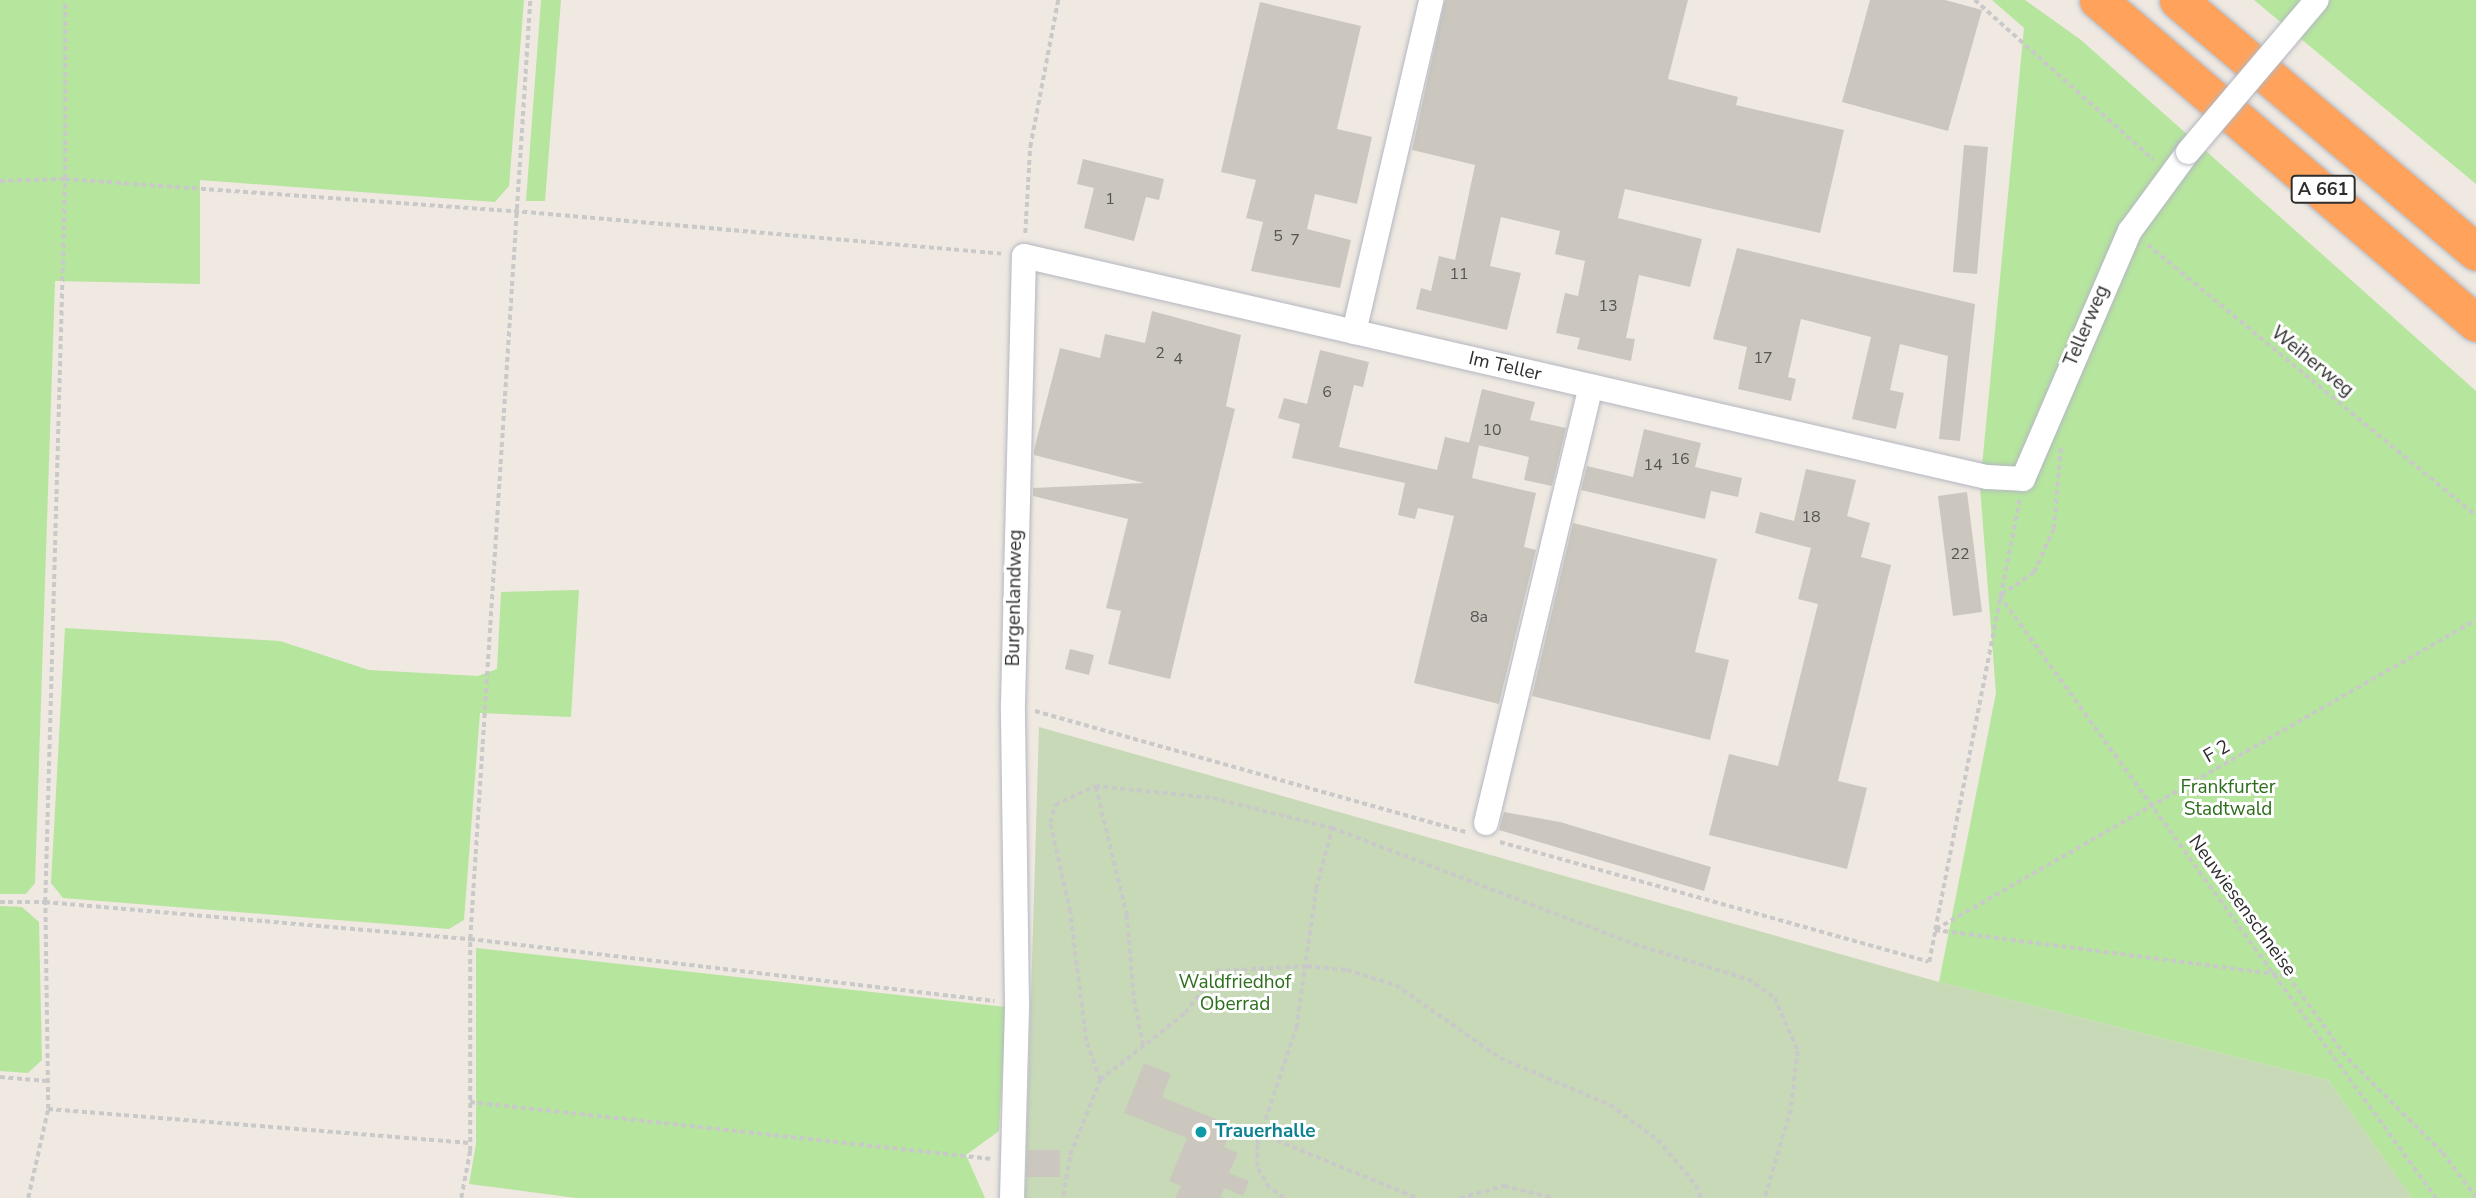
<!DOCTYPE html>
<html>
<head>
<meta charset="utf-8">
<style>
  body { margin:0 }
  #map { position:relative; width:2476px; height:1198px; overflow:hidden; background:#efe9e1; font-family:"Nunito Sans",sans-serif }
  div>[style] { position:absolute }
  .green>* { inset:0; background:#b6e59e }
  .cemetery>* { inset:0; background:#c8d9b8 }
  .building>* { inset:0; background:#cbc7bf }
  .path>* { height:3.5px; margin-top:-1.75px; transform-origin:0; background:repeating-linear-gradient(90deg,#c9c9c9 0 5px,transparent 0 8.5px) }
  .roads { filter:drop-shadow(0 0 2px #b4b7c1) drop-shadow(0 0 2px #b4b7c1) }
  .minor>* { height:24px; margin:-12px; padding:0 12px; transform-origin:12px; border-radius:12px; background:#fff }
  .highway>* { height:37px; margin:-18.5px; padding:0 18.5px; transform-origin:18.5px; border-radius:18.5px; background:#ffa35c }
  .bridges { filter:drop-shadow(0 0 2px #b4b7c1) drop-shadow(0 0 2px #b4b7c1) }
  .minor-bridge>* { height:24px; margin:-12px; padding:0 12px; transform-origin:12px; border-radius:12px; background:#fff }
  .dots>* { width:19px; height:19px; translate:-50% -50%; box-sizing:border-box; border:4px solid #fff; border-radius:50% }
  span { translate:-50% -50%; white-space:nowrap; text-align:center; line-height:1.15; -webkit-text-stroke:6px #fff; paint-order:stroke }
  .number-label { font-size:16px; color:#555452 }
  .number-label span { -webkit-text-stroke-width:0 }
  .shield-label span { padding:2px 5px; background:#fff; border:2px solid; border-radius:5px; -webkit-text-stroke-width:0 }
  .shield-label { font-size:18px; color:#2e2e2e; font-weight:700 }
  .street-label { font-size:19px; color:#2e2e2e }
  .park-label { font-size:19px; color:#2c6e1b }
  .culture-label { font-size:19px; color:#0d838f; font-weight:700 }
  .left { translate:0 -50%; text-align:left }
</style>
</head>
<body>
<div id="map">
  <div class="green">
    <div style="clip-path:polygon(0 0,524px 0,509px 186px,495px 202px,200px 180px,200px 284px,55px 281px,35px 883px,26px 894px,0 894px)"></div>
    <div style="clip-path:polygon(541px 0,561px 0,545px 201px,526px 201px)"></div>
    <div style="clip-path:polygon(1992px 0,2025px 0,2081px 40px,2476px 391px,2476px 1198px,2412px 1198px,2328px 1080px,1939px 982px,1996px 693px,1980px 487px,2024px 28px)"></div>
    <div style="clip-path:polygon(2254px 0,2476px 0,2476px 184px)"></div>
    <div style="clip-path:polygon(579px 590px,571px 717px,480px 713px,464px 920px,449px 929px,63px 898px,51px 883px,65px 628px,280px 641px,369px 670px,478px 676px,497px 669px,501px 592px)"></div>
    <div style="clip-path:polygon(0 906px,22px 907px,39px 922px,42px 1060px,28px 1073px,0 1071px)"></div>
    <div style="clip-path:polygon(476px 948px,1006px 1007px,999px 1131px,966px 1155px,985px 1198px,576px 1198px,469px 1184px,476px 1144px)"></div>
  </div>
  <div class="cemetery">
    <div style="clip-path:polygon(1039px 727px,1939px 982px,2328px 1080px,2412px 1198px,1025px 1198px)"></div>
  </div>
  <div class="building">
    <div style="clip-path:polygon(1445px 0,1688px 0,1668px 79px,1738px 97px,1736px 105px,1844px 130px,1820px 233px,1625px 189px,1618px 218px,1702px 239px,1690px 287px,1639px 275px,1626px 338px,1635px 339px,1631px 361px,1577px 349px,1580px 338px,1556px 333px,1565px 293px,1578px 296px,1585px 261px,1555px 254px,1560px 231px,1501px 217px,1490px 266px,1521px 273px,1507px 330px,1416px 309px,1421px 288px,1431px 291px,1439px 256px,1455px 260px,1475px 165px,1412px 150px)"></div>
    <div style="clip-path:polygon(1870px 0,1945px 0,1982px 10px,1948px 131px,1842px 102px)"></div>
    <div style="clip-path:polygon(1260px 2px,1361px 26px,1337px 129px,1372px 137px,1357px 204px,1315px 194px,1307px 229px,1351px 240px,1340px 288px,1251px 271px,1263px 222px,1246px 218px,1256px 180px,1221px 172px)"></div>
    <div style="clip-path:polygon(1964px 145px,1988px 147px,1977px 274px,1953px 272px)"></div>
    <div style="clip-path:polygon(1083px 159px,1164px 179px,1159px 200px,1146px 197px,1134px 241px,1084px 228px,1094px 188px,1077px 184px)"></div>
    <div style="clip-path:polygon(1737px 248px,1975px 304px,1960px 441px,1939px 439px,1948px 356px,1900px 344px,1890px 390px,1904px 393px,1896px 429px,1852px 419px,1871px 337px,1801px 319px,1788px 377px,1796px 379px,1791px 401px,1738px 389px,1747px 347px,1713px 339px)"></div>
    <div style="clip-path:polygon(1152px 311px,1241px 335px,1226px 406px,1235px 409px,1170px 679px,1108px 664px,1121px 611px,1106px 608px,1128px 519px,1033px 496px,1033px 488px,1144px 483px,1034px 455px,1034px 450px,1060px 348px,1100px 358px,1105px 334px,1145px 343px)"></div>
    <div style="clip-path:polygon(1320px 350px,1369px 362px,1363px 387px,1354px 385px,1339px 447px,1437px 470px,1445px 437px,1479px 445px,1472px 478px,1536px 493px,1524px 547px,1536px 550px,1499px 704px,1414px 683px,1454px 516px,1418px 508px,1415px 519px,1398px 515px,1405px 483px,1292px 458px,1300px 424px,1278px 418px,1284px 398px,1307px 404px)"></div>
    <div style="clip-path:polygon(1482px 389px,1535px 402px,1530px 420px,1566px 428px,1552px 486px,1524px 480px,1529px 457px,1469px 443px)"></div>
    <div style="clip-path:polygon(1644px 429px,1701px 443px,1695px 467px,1742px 478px,1738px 497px,1711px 491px,1705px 519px,1581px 490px,1587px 466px,1633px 477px)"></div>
    <div style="clip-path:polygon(1806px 469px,1856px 480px,1847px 516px,1870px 523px,1861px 557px,1891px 565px,1838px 781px,1867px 788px,1847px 869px,1709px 835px,1729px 754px,1778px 766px,1818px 604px,1798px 599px,1811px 548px,1755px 533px,1760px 512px,1794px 521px)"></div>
    <div style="clip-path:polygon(1967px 492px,1982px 612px,1953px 616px,1938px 496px)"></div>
    <div style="clip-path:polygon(1573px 523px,1717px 559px,1695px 652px,1729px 660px,1710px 740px,1532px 696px)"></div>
    <div style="clip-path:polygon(1070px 649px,1094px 655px,1089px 675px,1065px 669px)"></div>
    <div style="clip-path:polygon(1504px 812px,1560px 822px,1711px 867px,1704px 891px,1499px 830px)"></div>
    <div style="clip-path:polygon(1144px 1063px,1171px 1074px,1162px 1097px,1233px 1126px,1224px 1147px,1238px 1153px,1229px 1173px,1249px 1181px,1243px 1196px,1224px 1188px,1221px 1198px,1175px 1198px,1181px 1186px,1169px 1181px,1187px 1138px,1124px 1113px)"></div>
    <div style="clip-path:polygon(1028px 1150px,1060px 1150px,1060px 1177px,1027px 1177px)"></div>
  </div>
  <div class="path">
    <div style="left:1975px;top:0;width:240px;rotate:41.8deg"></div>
    <div style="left:0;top:181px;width:65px;rotate:-1.8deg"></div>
    <div style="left:65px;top:179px;width:450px;rotate:4.1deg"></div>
    <div style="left:514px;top:211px;width:489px;rotate:5deg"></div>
    <div style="left:1025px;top:233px;width:86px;rotate:-86.7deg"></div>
    <div style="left:1030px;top:147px;width:150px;rotate:-79.2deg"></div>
    <div style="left:2148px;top:245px;width:425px;rotate:39.5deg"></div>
    <div style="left:2061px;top:448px;width:81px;rotate:94.9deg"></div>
    <div style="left:2054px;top:529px;width:48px;rotate:114.4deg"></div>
    <div style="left:2034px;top:573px;width:41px;rotate:145.9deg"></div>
    <div style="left:2000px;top:596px;width:743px;rotate:54.09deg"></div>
    <div style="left:1035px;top:711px;width:448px;rotate:15.7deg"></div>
    <div style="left:1096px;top:787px;width:132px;rotate:76.4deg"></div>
    <div style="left:1127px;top:915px;width:84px;rotate:85.2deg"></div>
    <div style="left:1134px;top:999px;width:51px;rotate:78.7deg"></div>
    <div style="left:1500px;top:842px;width:445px;rotate:15.6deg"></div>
    <div style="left:1929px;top:962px;width:33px;rotate:-79deg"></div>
    <div style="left:1935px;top:930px;width:356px;rotate:7.4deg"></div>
    <div style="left:2288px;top:976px;width:102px;rotate:54.1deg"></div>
    <div style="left:2348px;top:1059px;width:134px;rotate:44.7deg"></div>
    <div style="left:2443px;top:1153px;width:55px;rotate:53.1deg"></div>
    <div style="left:0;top:902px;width:45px"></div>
    <div style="left:45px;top:902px;width:427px;rotate:5deg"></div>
    <div style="left:470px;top:939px;width:528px;rotate:6.75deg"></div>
    <div style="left:1936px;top:929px;width:622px;rotate:-29.78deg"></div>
    <div style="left:1935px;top:930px;width:438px;rotate:-78.9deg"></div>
    <div style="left:0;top:1077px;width:47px;rotate:4.9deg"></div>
    <div style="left:1100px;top:1080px;width:41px;rotate:-109.7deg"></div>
    <div style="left:1086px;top:1041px;width:130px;rotate:-97.1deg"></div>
    <div style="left:1070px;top:912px;width:91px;rotate:-102.7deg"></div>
    <div style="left:1050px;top:823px;width:19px;rotate:-74deg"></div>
    <div style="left:1055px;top:805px;width:44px;rotate:-25.4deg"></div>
    <div style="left:1095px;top:786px;width:119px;rotate:5.8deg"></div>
    <div style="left:1213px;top:798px;width:123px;rotate:14.1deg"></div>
    <div style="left:1332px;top:828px;width:324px;rotate:21deg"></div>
    <div style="left:1634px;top:944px;width:119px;rotate:17.1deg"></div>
    <div style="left:1748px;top:979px;width:33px;rotate:35deg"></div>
    <div style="left:1775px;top:998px;width:58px;rotate:66.5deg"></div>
    <div style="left:1798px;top:1051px;width:59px;rotate:96.8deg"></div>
    <div style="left:1791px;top:1110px;width:92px;rotate:106.5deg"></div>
    <div style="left:470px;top:1102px;width:525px;rotate:6.23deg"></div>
    <div style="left:48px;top:1109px;width:423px;rotate:4.6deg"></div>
    <div style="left:1261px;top:1134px;width:169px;rotate:22.3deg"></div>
    <div style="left:1063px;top:1196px;width:42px;rotate:-80.3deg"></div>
    <div style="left:1070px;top:1155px;width:81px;rotate:-68.2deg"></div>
    <div style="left:1100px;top:1080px;width:108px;rotate:-38.2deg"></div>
    <div style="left:1185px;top:1013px;width:53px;rotate:-52.7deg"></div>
    <div style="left:1217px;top:971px;width:90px;rotate:-3.2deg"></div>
    <div style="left:1307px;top:966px;width:40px;rotate:5.7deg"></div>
    <div style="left:1347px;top:970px;width:51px;rotate:17deg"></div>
    <div style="left:1396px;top:985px;width:127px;rotate:35.1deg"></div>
    <div style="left:1500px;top:1058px;width:120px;rotate:23.1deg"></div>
    <div style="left:1610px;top:1105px;width:59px;rotate:36.1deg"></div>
    <div style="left:1658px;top:1140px;width:59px;rotate:49.8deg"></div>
    <div style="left:1696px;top:1185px;width:14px;rotate:69deg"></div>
    <div style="left:28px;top:1198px;width:91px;rotate:-77.3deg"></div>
    <div style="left:48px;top:1109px;width:207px;rotate:-90.8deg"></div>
    <div style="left:45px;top:902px;width:723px;rotate:-88.42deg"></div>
    <div style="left:65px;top:179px;width:179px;rotate:-90deg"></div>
    <div style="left:461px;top:1198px;width:48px;rotate:-79.2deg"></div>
    <div style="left:470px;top:1151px;width:212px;rotate:-90deg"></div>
    <div style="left:470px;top:939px;width:941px;rotate:-86.34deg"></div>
    <div style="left:1284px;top:1198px;width:18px;rotate:-146deg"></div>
    <div style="left:1269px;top:1188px;width:24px;rotate:-120deg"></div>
    <div style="left:1257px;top:1167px;width:23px;rotate:-90deg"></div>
    <div style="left:1257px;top:1144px;width:122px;rotate:-71.4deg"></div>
    <div style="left:1296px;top:1028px;width:140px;rotate:-81.8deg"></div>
    <div style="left:1316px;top:889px;width:63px;rotate:-75.3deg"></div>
    <div style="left:1460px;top:1198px;width:46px;rotate:-15.3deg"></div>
    <div style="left:1504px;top:1186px;width:51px;rotate:13.5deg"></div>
  </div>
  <div class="roads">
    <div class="minor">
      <div style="left:1354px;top:332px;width:341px;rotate:-76.9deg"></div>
      <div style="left:1486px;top:823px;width:449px;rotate:-76.5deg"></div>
      <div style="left:1012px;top:1198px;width:194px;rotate:-88.5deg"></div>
      <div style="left:1017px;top:1004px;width:300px;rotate:-90.8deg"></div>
      <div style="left:1013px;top:704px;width:448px;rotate:-88.6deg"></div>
      <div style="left:1024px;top:256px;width:988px;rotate:12.93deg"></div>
      <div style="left:1987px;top:477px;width:36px;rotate:3deg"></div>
      <div style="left:2023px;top:479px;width:270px;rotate:-66.7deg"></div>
      <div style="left:2130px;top:231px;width:98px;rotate:-53.7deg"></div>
    </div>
    <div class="highway">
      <div style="left:2098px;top:0;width:497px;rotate:40.5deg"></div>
      <div style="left:2178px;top:0;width:390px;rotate:40.2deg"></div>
    </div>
  </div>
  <div class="bridges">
    <div class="minor-bridge">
      <div style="left:2188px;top:152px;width:199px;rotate:-49.7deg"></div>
    </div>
  </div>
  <div class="dots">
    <div style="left:1201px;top:1132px;background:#0f9aa8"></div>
  </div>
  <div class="number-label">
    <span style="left:1110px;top:199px">1</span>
    <span style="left:1278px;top:236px">5</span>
    <span style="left:1295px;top:240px">7</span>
    <span style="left:1459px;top:274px">11</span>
    <span style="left:1608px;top:306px">13</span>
    <span style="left:1160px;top:353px">2</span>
    <span style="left:1763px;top:358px">17</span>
    <span style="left:1178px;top:359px">4</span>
    <span style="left:1327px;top:392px">6</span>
    <span style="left:1492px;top:430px">10</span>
    <span style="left:1680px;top:459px">16</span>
    <span style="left:1653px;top:465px">14</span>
    <span style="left:1811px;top:517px">18</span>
    <span style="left:1960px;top:554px">22</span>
    <span style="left:1479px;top:617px">8a</span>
  </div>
  <div class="shield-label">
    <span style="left:2323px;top:189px">A 661</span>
  </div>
  <div class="street-label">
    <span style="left:2087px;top:326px;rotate:-67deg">Tellerweg</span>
    <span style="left:2312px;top:362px;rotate:39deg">Weiherweg</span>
    <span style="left:1505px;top:367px;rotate:13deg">Im Teller</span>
    <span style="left:1015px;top:598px;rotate:-89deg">Burgenlandweg</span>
    <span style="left:2217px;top:752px;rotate:-30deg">F 2</span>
    <span style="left:2242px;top:906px;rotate:54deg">Neuwiesenschneise</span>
  </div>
  <div class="park-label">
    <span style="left:2228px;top:799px">Frankfurter<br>Stadtwald</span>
    <span style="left:1235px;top:994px">Waldfriedhof<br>Oberrad</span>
  </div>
  <div class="culture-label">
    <span class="left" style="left:1215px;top:1132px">Trauerhalle</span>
  </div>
</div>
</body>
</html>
